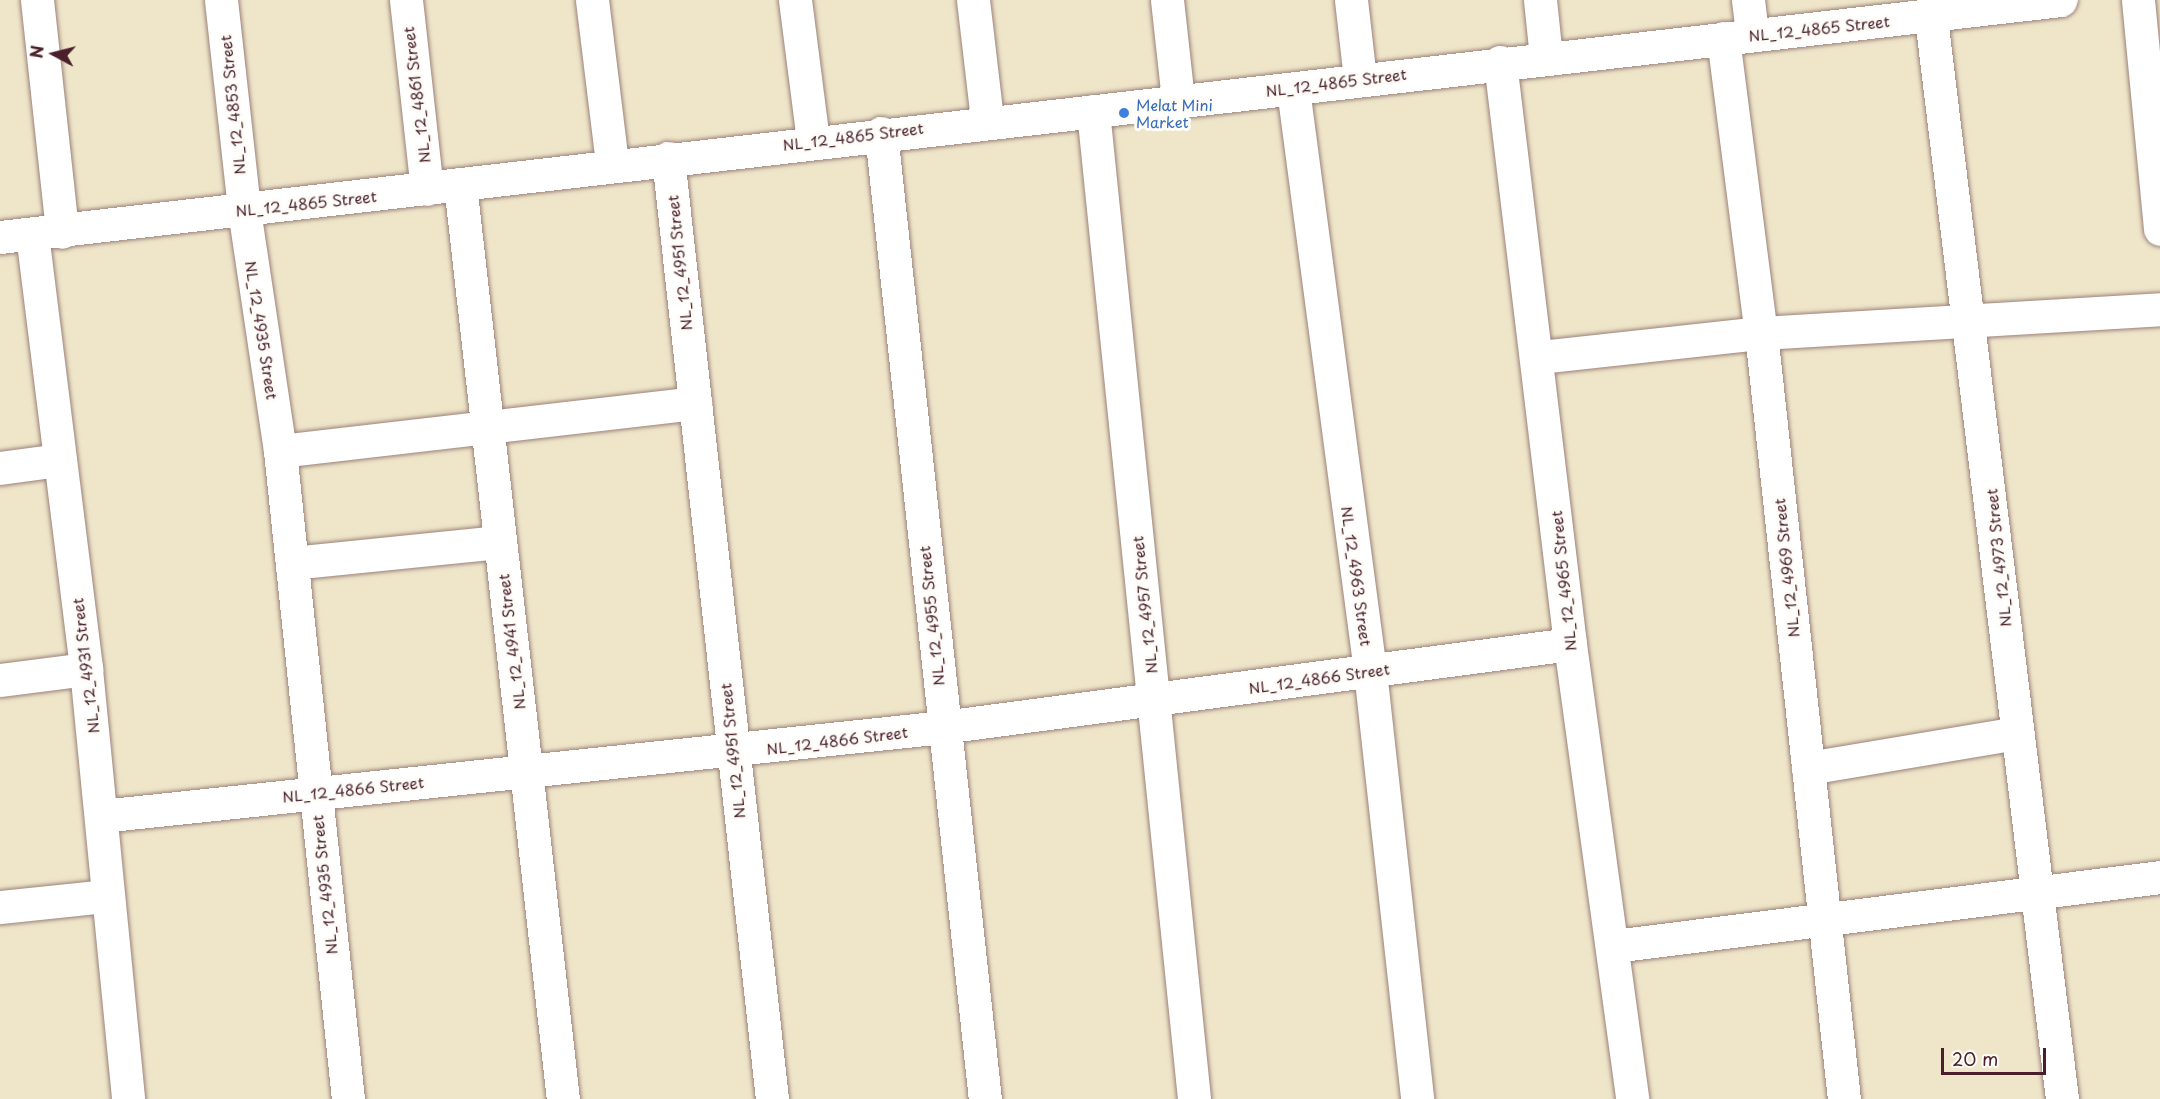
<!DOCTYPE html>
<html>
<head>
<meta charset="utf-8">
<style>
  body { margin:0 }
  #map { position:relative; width:2160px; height:1099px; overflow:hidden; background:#efe6ca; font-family:"Playpen Sans",sans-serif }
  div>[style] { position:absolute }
  .roads { filter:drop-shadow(0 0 2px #9c827a) drop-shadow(0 0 2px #9c827a) }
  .minor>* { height:33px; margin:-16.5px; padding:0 16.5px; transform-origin:16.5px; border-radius:16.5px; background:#fff }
  .dots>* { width:16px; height:16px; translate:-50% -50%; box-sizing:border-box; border:3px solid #fdfcf7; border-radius:50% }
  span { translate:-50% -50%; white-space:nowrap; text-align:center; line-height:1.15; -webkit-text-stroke:6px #fdfcf7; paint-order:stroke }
  .street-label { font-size:15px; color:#4a1f2b }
  .shop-label { font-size:15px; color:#366cbe }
  .left { translate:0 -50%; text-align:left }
  .north { position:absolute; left:24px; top:24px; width:60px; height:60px; -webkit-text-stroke:4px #fdfcf7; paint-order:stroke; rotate:277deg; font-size:16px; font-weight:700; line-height:24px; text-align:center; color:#4a1f2b }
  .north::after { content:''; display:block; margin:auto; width:21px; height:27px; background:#4a1f2b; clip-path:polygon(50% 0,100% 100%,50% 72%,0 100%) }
  .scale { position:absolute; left:1941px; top:1048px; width:105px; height:27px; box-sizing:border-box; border:3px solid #4a1f2b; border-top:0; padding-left:8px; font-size:18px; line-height:21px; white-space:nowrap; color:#4a1f2b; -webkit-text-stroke:4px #fdfcf7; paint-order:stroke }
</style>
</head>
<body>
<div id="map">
  <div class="roads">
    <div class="minor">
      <div style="left:37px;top:0;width:233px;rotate:83.8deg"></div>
      <div style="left:221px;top:0;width:211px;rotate:83.7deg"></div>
      <div style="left:244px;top:210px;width:244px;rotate:81.5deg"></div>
      <div style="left:280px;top:451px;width:652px;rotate:84.01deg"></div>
      <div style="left:406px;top:0;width:190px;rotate:83.7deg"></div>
      <div style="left:592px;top:0;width:164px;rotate:83deg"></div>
      <div style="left:795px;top:0;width:141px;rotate:82.7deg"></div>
      <div style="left:973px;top:0;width:121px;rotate:83.3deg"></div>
      <div style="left:1167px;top:0;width:100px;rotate:83.7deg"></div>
      <div style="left:1351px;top:0;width:80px;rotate:83.5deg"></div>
      <div style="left:1540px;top:0;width:57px;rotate:84deg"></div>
      <div style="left:1748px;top:0;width:34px;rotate:83deg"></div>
      <div style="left:2138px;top:0;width:230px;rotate:84.5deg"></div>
      <div style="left:1931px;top:18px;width:1089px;rotate:83.09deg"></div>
      <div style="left:1723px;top:38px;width:297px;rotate:82.7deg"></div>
      <div style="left:1761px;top:333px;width:770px;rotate:83.82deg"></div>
      <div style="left:1500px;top:62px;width:586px;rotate:83.14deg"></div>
      <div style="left:1570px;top:644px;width:459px;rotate:82.2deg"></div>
      <div style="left:1293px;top:89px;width:587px;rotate:82.46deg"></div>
      <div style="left:1370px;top:671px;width:431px;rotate:83.7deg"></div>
      <div style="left:1093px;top:111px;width:993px;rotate:84.16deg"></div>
      <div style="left:881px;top:133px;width:972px;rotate:83.86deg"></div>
      <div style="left:668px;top:158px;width:947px;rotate:83.69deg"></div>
      <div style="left:460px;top:184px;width:921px;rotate:83.58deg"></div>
      <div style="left:32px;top:234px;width:438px;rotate:82.9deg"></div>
      <div style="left:86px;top:669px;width:432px;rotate:84.4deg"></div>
      <div style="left:0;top:237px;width:2074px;rotate:-6.56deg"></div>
      <div style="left:1539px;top:357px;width:223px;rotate:-6.2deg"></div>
      <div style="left:1761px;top:333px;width:400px;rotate:-3.4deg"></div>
      <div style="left:280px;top:451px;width:418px;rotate:-6.6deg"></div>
      <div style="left:0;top:468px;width:60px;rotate:-7.7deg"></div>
      <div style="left:292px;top:563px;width:209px;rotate:-5.8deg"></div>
      <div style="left:0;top:680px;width:87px;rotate:-7.3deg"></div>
      <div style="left:1808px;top:768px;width:212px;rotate:-9.5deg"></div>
      <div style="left:101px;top:816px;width:847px;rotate:-6.03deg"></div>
      <div style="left:943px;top:727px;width:632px;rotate:-7.54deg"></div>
      <div style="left:0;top:907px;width:108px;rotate:-5.9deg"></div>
      <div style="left:1614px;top:946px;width:550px;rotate:-7.2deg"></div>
    </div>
  </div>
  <div class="dots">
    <div style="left:1124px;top:113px;background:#3f7fe0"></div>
  </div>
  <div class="street-label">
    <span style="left:1819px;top:28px;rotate:-6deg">NL_12_4865 Street</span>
    <span style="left:1336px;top:82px;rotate:-7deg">NL_12_4865 Street</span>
    <span style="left:416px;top:95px;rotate:-97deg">NL_12_4861 Street</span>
    <span style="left:232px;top:105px;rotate:-96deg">NL_12_4853 Street</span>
    <span style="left:853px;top:136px;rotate:-7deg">NL_12_4865 Street</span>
    <span style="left:306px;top:203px;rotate:-6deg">NL_12_4865 Street</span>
    <span style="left:679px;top:263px;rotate:-96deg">NL_12_4951 Street</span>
    <span style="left:262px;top:330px;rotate:81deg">NL_12_4935 Street</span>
    <span style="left:1998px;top:558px;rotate:-96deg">NL_12_4973 Street</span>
    <span style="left:1786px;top:568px;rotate:-96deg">NL_12_4969 Street</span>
    <span style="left:1357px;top:576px;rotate:82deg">NL_12_4963 Street</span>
    <span style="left:1563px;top:581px;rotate:-96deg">NL_12_4965 Street</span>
    <span style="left:1144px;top:605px;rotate:-96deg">NL_12_4957 Street</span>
    <span style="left:931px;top:616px;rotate:-96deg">NL_12_4955 Street</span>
    <span style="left:511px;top:642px;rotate:-97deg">NL_12_4941 Street</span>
    <span style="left:85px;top:666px;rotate:-97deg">NL_12_4931 Street</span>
    <span style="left:1319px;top:678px;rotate:-8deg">NL_12_4866 Street</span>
    <span style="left:837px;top:740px;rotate:-7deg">NL_12_4866 Street</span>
    <span style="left:732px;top:751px;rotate:-96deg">NL_12_4951 Street</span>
    <span style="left:353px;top:789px;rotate:-6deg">NL_12_4866 Street</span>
    <span style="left:324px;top:885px;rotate:-96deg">NL_12_4935 Street</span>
  </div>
  <div class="shop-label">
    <span class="left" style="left:1136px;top:113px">Melat Mini<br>Market</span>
  </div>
  <div class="north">N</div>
  <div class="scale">20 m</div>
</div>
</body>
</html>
